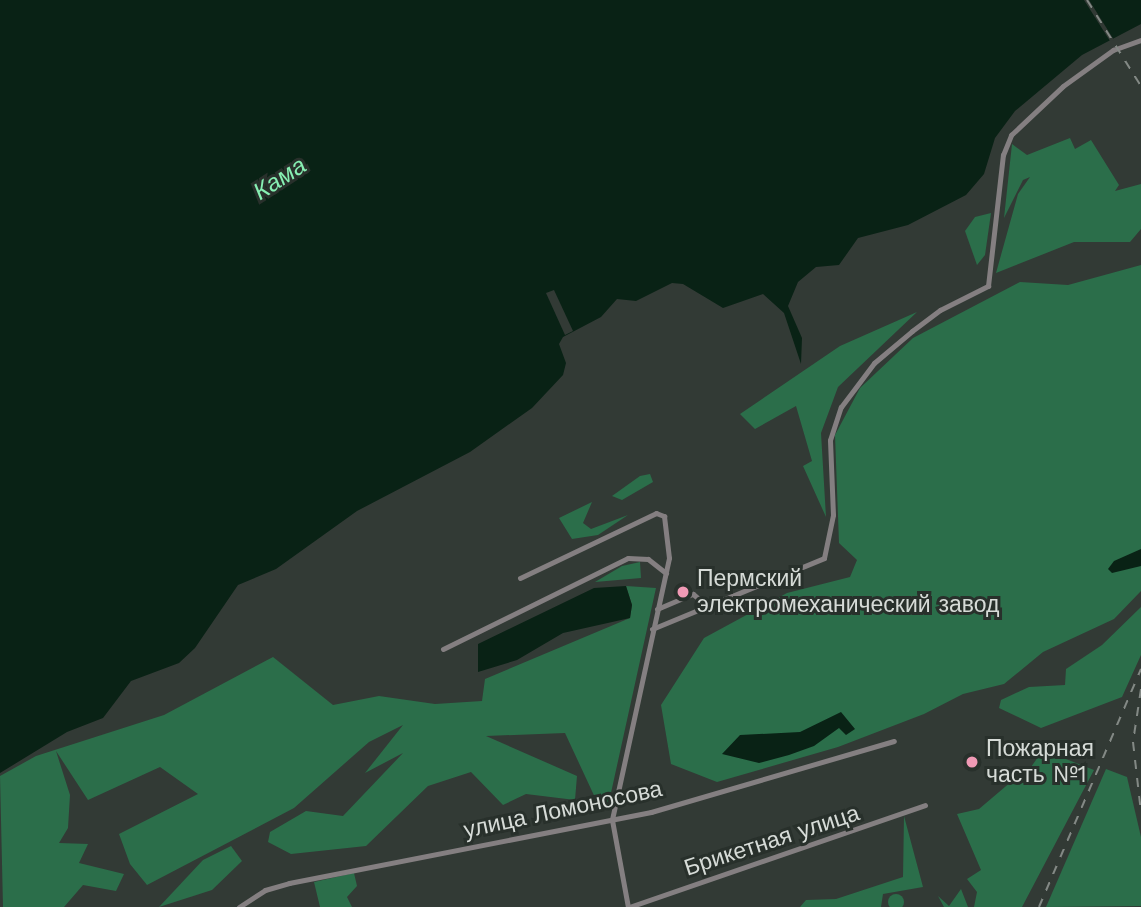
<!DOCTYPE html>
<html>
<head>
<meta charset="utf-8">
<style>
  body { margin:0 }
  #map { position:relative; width:1141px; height:907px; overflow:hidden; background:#323a35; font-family:"Work Sans",sans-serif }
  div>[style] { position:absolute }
  .green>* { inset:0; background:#2b6e4a }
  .round { border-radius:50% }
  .water>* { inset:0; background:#092215 }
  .pier>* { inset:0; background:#323a35 }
  .minor>* { height:5px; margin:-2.5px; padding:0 2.5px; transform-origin:2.5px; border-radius:2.5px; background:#847f81 }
  .rail>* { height:2px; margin-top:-1px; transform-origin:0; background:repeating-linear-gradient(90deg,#838985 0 9px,transparent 0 18px) }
  .dots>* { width:19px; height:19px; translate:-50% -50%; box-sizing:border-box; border:4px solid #28302b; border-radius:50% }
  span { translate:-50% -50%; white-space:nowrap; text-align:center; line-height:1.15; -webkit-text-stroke:6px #28302b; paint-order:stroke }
  .poi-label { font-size:23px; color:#d6dbd7 }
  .left { translate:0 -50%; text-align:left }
  .street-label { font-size:23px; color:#d6dbd7 }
  .water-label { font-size:24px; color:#87f0b3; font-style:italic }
</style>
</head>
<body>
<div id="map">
  <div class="green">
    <div style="clip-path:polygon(1070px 138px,1075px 149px,1091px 140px,1119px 185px,1115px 191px,1141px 184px,1141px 229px,1130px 242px,1074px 242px,996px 273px,1018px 194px,1030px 177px,1023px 180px,1004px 218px,1012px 144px,1027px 155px)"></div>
    <div style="clip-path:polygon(991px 213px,985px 255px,977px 265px,965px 231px,975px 217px)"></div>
    <div style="clip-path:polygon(1141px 265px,1141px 591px,1114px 619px,1043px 652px,1004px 684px,963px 694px,924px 714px,838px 747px,717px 782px,671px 764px,661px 705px,704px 638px,787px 593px,850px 577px,857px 560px,839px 543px,835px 435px,860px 388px,913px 338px,1020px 282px,1068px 285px)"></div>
    <div style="clip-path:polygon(917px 312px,838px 387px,821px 433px,826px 517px,803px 466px,812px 461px,796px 406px,755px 429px,740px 414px,840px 346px)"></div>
    <div style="clip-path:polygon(650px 474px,653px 482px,622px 500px,612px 496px,640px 476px)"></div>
    <div style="clip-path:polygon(592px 502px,583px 523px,591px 529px,628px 515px,598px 535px,572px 539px,559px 518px)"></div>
    <div style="clip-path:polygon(640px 562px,641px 578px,595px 582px,622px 566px)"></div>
    <div style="clip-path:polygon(626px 586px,656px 588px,609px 802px,598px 804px,565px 733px,486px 736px,577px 776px,575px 800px,526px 794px,503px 805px,471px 772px,428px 786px,366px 846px,291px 854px,268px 842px,270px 832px,306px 811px,343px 816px,403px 753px,365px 773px,403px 725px,369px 742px,294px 808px,147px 885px,130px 864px,119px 834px,198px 794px,160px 767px,88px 800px,56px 751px,70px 795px,68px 828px,59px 843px,88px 844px,79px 863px,124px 874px,116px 891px,83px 885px,64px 907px,3px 907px,0 776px,36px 756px,164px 715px,273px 657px,333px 705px,379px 696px,435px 704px,482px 701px,485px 679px,630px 618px,632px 605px)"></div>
    <div style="clip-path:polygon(1141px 607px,1141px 655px,1122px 697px,1041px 728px,999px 708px,1001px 700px,1029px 687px,1065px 685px,1066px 669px,1102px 645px)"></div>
    <div style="clip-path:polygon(1043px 750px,1094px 770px,1022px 907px,974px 907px,977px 892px,967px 879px,981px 870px,957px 814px,979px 809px,1012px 781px,1033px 785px,1046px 781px,1031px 767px)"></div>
    <div style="clip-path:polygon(1106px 769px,1127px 777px,1141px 837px,1141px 906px,1046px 907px)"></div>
    <div style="clip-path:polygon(904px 816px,923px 887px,883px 894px,881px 907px,800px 907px,806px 900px,836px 899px,903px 877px)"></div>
    <div style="clip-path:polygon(231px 846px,242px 861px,212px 890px,159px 907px,203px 860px)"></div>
    <div style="clip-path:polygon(354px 873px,357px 886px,347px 897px,352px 907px,320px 907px,314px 882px)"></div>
    <div style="clip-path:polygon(961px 889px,968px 907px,944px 907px,938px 896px,949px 906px)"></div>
    <div class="round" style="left:888px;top:894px;width:16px;height:16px"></div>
  </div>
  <div class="water">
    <div style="clip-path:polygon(0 0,1141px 0,1141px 24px,1082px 55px,1015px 111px,995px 138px,984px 174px,966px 195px,908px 225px,858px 238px,839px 265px,816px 267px,798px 282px,788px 306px,802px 338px,801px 364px,784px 313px,763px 294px,723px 308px,683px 284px,672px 283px,636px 301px,617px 299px,601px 317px,563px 337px,559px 344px,566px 363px,563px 375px,532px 408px,470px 452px,357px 511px,276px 569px,238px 585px,195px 648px,179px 663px,131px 681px,103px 718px,67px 732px,0 773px)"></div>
    <div style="clip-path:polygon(1141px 549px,1141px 566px,1112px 573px,1108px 569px,1114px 561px)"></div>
    <div style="clip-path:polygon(626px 586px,632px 605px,630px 618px,563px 633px,517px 660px,478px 672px,478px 644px,594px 588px)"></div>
    <div style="clip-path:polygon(841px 712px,855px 729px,846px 735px,839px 728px,814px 746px,789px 755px,759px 763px,722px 754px,740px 735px,800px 732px)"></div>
  </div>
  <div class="pier">
    <div style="clip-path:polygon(1084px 0,1089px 0,1114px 40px,1110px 41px)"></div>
    <div style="clip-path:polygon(554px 290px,573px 331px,565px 335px,546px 293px)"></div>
  </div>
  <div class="minor">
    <div style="left:520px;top:578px;width:151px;rotate:-25.5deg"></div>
    <div style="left:656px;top:513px;width:9px;rotate:21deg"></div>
    <div style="left:664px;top:516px;width:42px;rotate:83.2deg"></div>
    <div style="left:669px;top:558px;width:268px;rotate:102.3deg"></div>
    <div style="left:612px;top:820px;width:88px;rotate:79.6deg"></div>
    <div style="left:657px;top:609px;width:39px;rotate:-23deg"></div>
    <div style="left:693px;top:594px;width:11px;rotate:41deg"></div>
    <div style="left:701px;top:601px;width:9px;rotate:117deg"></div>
    <div style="left:652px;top:629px;width:186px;rotate:-22.4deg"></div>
    <div style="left:824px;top:558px;width:44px;rotate:-78.2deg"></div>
    <div style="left:833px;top:515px;width:75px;rotate:-92.3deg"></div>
    <div style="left:830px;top:440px;width:35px;rotate:-72deg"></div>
    <div style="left:841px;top:407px;width:55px;rotate:-53.1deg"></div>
    <div style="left:874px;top:363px;width:50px;rotate:-40.1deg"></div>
    <div style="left:912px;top:331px;width:35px;rotate:-37deg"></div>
    <div style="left:940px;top:310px;width:54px;rotate:-26.6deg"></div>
    <div style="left:988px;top:286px;width:132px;rotate:-83.5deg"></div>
    <div style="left:1003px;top:155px;width:22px;rotate:-68deg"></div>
    <div style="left:1011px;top:135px;width:71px;rotate:-43.3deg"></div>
    <div style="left:1063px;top:86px;width:62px;rotate:-35.8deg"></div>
    <div style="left:1113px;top:50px;width:30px;rotate:-20deg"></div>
    <div style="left:443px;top:649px;width:206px;rotate:-26.2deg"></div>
    <div style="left:628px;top:558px;width:20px;rotate:3deg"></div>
    <div style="left:648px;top:559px;width:23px;rotate:38deg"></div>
    <div style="left:239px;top:907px;width:31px;rotate:-33deg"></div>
    <div style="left:265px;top:890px;width:25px;rotate:-16deg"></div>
    <div style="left:289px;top:883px;width:369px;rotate:-11.1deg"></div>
    <div style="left:651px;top:812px;width:253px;rotate:-16.3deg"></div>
    <div style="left:629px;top:907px;width:313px;rotate:-19deg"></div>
  </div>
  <div class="rail">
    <div style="left:1087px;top:0;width:102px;rotate:57.9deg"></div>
    <div style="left:1141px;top:689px;width:54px;rotate:98.6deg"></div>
    <div style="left:1133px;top:742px;width:70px;rotate:83.5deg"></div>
    <div style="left:1039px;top:907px;width:259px;rotate:-66.8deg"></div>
  </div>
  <div class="dots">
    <div style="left:683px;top:592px;background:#f09ab5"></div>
    <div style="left:972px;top:762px;background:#f09ab5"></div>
  </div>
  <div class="poi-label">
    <span class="left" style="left:697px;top:592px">Пермский<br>электромеханический завод</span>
    <span class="left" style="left:986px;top:762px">Пожарная<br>часть №1</span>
  </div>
  <div class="street-label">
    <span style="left:563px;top:810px;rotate:-12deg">улица Ломоносова</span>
    <span style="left:772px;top:841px;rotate:-18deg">Брикетная улица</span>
  </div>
  <div class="water-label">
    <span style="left:280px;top:179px;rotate:-33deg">Кама</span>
  </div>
</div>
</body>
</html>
